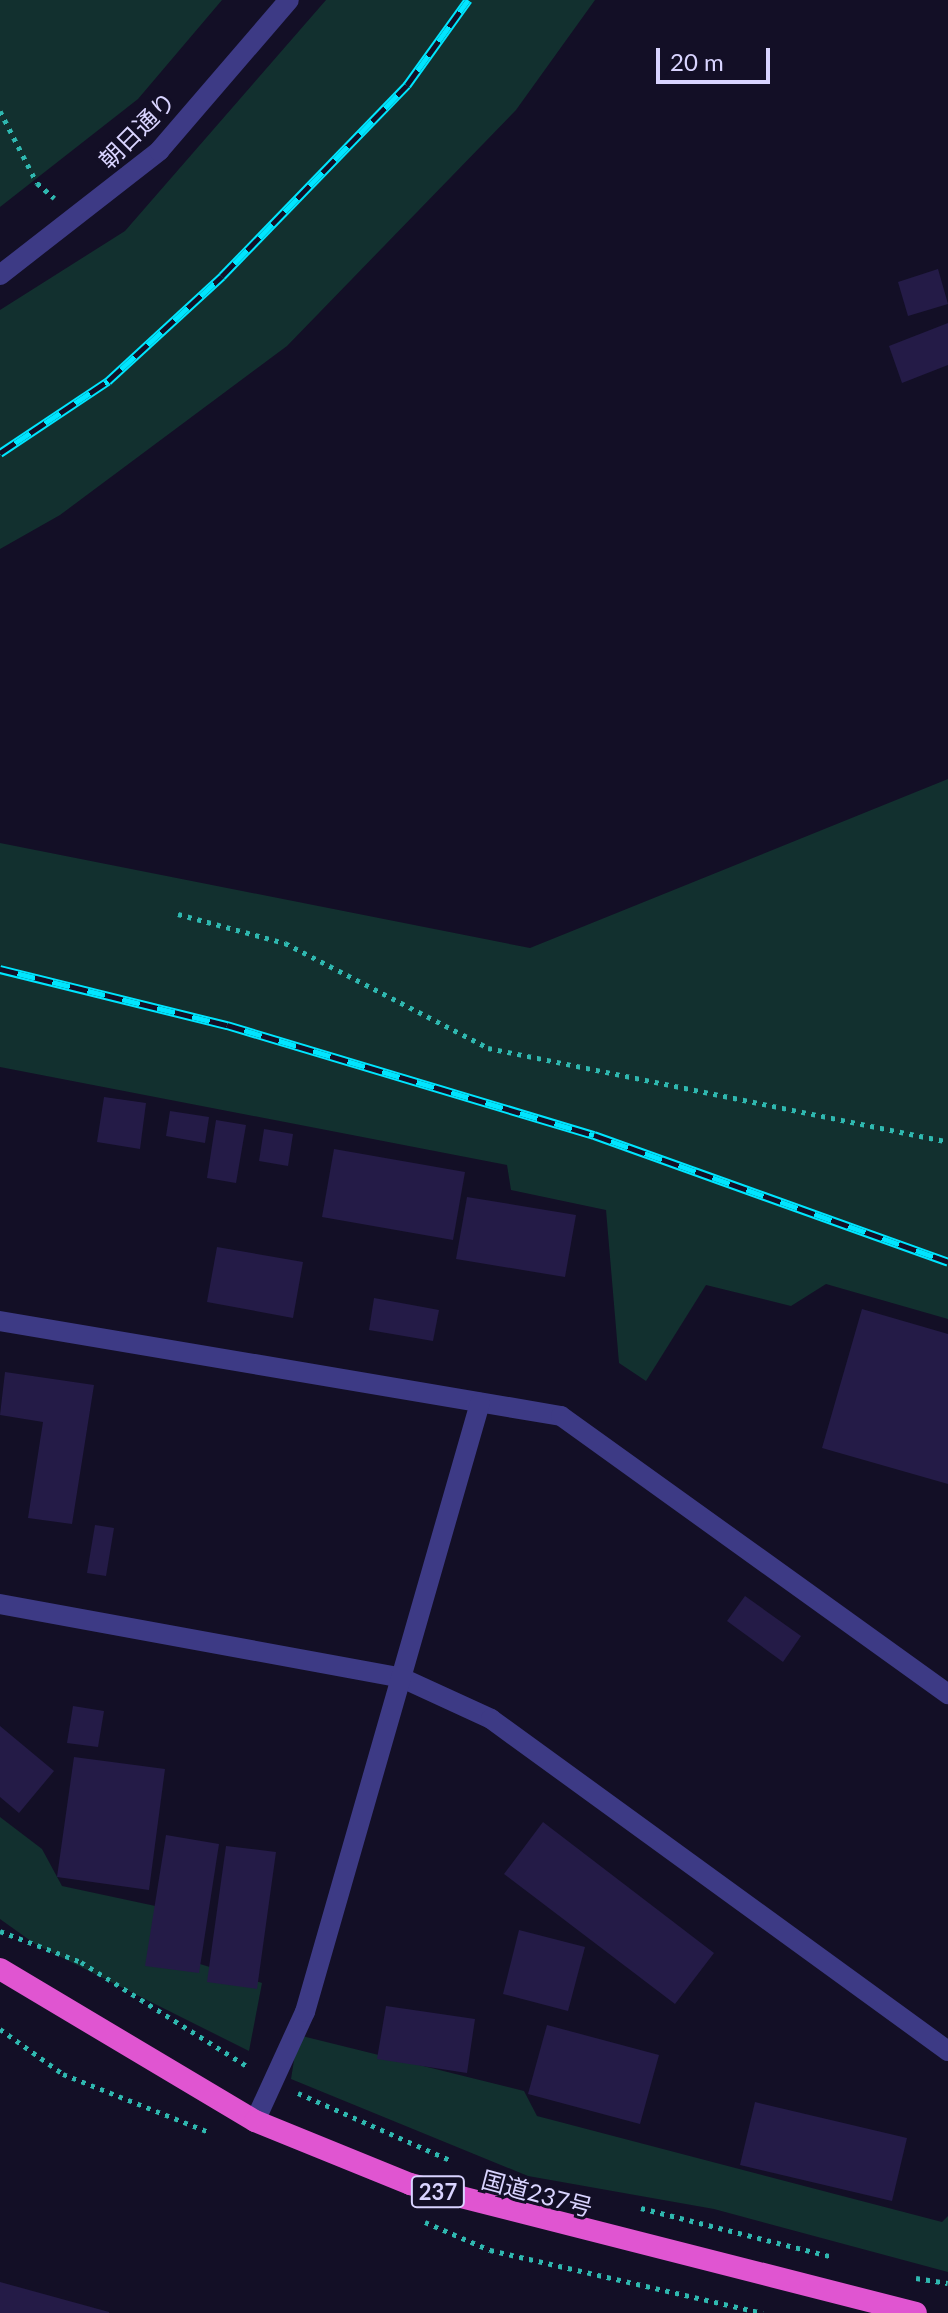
<!DOCTYPE html>
<html>
<head>
<meta charset="utf-8">
<style>
  body { margin:0 }
  #map { position:relative; width:948px; height:2313px; overflow:hidden; background:#130f26; font-family:Lato,"Noto Sans JP",sans-serif }
  div>[style] { position:absolute }
  .green>* { inset:0; background:#12302f }
  .building>* { inset:0; background:#241b47 }
  .path>* { height:5px; margin-top:-2.5px; transform-origin:0; background:repeating-linear-gradient(90deg,#2fb8b0 0 4px,transparent 0 10px) }
  .minor>* { height:20px; margin:-10px; padding:0 10px; transform-origin:10px; border-radius:10px; background:#3d3a85 }
  .tertiary>* { height:20px; margin:-10px; padding:0 10px; transform-origin:10px; border-radius:10px; background:#3d3a85 }
  .trunk>* { height:22px; margin:-11px; padding:0 11px; transform-origin:11px; border-radius:11px; background:#e055d1 }
  .rail>* { height:9px; margin-top:-4.5px; transform-origin:0; background:repeating-linear-gradient(90deg,#130f26 0 18px,#00e5ff 0 36px); box-sizing:border-box; border-block:2px solid #00e5ff }
  span { translate:-50% -50%; white-space:nowrap; text-align:center; line-height:1.15; -webkit-text-stroke:6px #130f26; paint-order:stroke }
  .shield-label span { padding:2px 6px; background:#130f26; border:2px solid; border-radius:6px; -webkit-text-stroke-width:0 }
  .shield-label { font-size:22px; color:#d9d4ff; font-weight:700 }
  .street-label { font-size:24px; color:#d9d4ff }
  .scale { position:absolute; left:656px; top:48px; width:114px; height:36px; box-sizing:border-box; border:4px solid #d9d4ff; border-top:0; padding-left:10px; font-size:24px; line-height:28px; white-space:nowrap; color:#d9d4ff; -webkit-text-stroke:6px #130f26; paint-order:stroke }
</style>
</head>
<body>
<div id="map">
  <div class="green">
    <div style="clip-path:polygon(0 0,222px 0,138px 99px,0 207px)"></div>
    <div style="clip-path:polygon(326px 0,595px 0,516px 110px,287px 346px,60px 515px,0 549px,0 310px,125px 231px)"></div>
    <div style="clip-path:polygon(948px 779px,948px 1319px,826px 1284px,791px 1306px,706px 1285px,646px 1381px,619px 1363px,606px 1210px,511px 1190px,507px 1165px,0 1067px,0 843px,530px 948px)"></div>
    <div style="clip-path:polygon(0 1817px,42px 1849px,62px 1886px,160px 1907px,161px 1952px,262px 1983px,249px 2051px,35px 1944px,0 1919px)"></div>
    <div style="clip-path:polygon(298px 2035px,524px 2091px,537px 2116px,942px 2222px,948px 2216px,948px 2272px,714px 2209px,528px 2176px,291px 2079px)"></div>
  </div>
  <div class="building">
    <div style="clip-path:polygon(938px 269px,948px 304px,908px 316px,898px 282px)"></div>
    <div style="clip-path:polygon(948px 323px,948px 365px,902px 383px,889px 346px)"></div>
    <div style="clip-path:polygon(104px 1097px,146px 1103px,140px 1149px,97px 1142px)"></div>
    <div style="clip-path:polygon(170px 1111px,209px 1117px,205px 1143px,166px 1136px)"></div>
    <div style="clip-path:polygon(216px 1120px,246px 1125px,236px 1183px,207px 1178px)"></div>
    <div style="clip-path:polygon(264px 1129px,293px 1134px,288px 1166px,259px 1161px)"></div>
    <div style="clip-path:polygon(334px 1149px,465px 1172px,453px 1240px,322px 1217px)"></div>
    <div style="clip-path:polygon(467px 1197px,576px 1215px,565px 1277px,456px 1259px)"></div>
    <div style="clip-path:polygon(217px 1247px,303px 1262px,293px 1318px,207px 1302px)"></div>
    <div style="clip-path:polygon(374px 1298px,439px 1310px,433px 1341px,369px 1330px)"></div>
    <div style="clip-path:polygon(862px 1309px,948px 1334px,948px 1484px,822px 1448px)"></div>
    <div style="clip-path:polygon(5px 1372px,94px 1385px,72px 1524px,28px 1518px,43px 1422px,0 1415px)"></div>
    <div style="clip-path:polygon(95px 1525px,114px 1528px,106px 1576px,87px 1573px)"></div>
    <div style="clip-path:polygon(745px 1596px,801px 1636px,783px 1662px,727px 1621px)"></div>
    <div style="clip-path:polygon(73px 1706px,104px 1711px,98px 1747px,67px 1743px)"></div>
    <div style="clip-path:polygon(0 1726px,54px 1771px,19px 1813px,0 1797px)"></div>
    <div style="clip-path:polygon(74px 1757px,165px 1769px,149px 1890px,57px 1877px)"></div>
    <div style="clip-path:polygon(543px 1822px,714px 1953px,675px 2004px,504px 1874px)"></div>
    <div style="clip-path:polygon(166px 1835px,219px 1844px,199px 1973px,145px 1966px)"></div>
    <div style="clip-path:polygon(226px 1846px,276px 1852px,257px 1989px,207px 1982px)"></div>
    <div style="clip-path:polygon(519px 1930px,585px 1947px,568px 2011px,503px 1994px)"></div>
    <div style="clip-path:polygon(386px 2006px,475px 2019px,467px 2073px,377px 2059px)"></div>
    <div style="clip-path:polygon(547px 2025px,659px 2055px,640px 2124px,528px 2094px)"></div>
    <div style="clip-path:polygon(755px 2102px,907px 2138px,892px 2201px,740px 2165px)"></div>
    <div style="clip-path:polygon(0 2282px,109px 2312px,109px 2313px,0 2313px)"></div>
  </div>
  <div class="path">
    <div style="left:0;top:111px;width:81px;rotate:62.8deg"></div>
    <div style="left:37px;top:183px;width:23px;rotate:41deg"></div>
    <div style="left:178px;top:914px;width:111px;rotate:15.2deg"></div>
    <div style="left:285px;top:943px;width:229px;rotate:27.3deg"></div>
    <div style="left:488px;top:1048px;width:470px;rotate:11.5deg"></div>
    <div style="left:0;top:1931px;width:87px;rotate:20.9deg"></div>
    <div style="left:81px;top:1962px;width:196px;rotate:32.1deg"></div>
    <div style="left:0;top:2029px;width:77px;rotate:35.5deg"></div>
    <div style="left:63px;top:2074px;width:157px;rotate:21.7deg"></div>
    <div style="left:298px;top:2093px;width:166px;rotate:23.8deg"></div>
    <div style="left:641px;top:2208px;width:198px;rotate:14.3deg"></div>
    <div style="left:425px;top:2222px;width:71px;rotate:23.3deg"></div>
    <div style="left:490px;top:2250px;width:280px;rotate:13deg"></div>
    <div style="left:916px;top:2278px;width:32px;rotate:9deg"></div>
  </div>
  <div class="minor">
    <div style="left:0;top:1321px;width:569px;rotate:9.61deg"></div>
    <div style="left:561px;top:1416px;width:477px;rotate:35.7deg"></div>
    <div style="left:0;top:1604px;width:409px;rotate:10.4deg"></div>
    <div style="left:402px;top:1678px;width:98px;rotate:24.7deg"></div>
    <div style="left:491px;top:1719px;width:565px;rotate:36deg"></div>
    <div style="left:255px;top:2121px;width:120px;rotate:-65.4deg"></div>
    <div style="left:305px;top:2012px;width:634px;rotate:-73.97deg"></div>
  </div>
  <div class="tertiary">
    <div style="left:0;top:275px;width:202px;rotate:-37.9deg"></div>
    <div style="left:159px;top:151px;width:199px;rotate:-49.3deg"></div>
  </div>
  <div class="trunk">
    <div style="left:0;top:1969px;width:297px;rotate:30.8deg"></div>
    <div style="left:255px;top:2121px;width:167px;rotate:22.1deg"></div>
    <div style="left:410px;top:2184px;width:522px;rotate:14.3deg"></div>
  </div>
  <div class="rail">
    <div style="left:0;top:453px;width:130px;rotate:-33.7deg"></div>
    <div style="left:108px;top:381px;width:155px;rotate:-42.6deg"></div>
    <div style="left:222px;top:276px;width:266px;rotate:-45.9deg"></div>
    <div style="left:407px;top:85px;width:105px;rotate:-54.3deg"></div>
    <div style="left:0;top:969px;width:234px;rotate:13.9deg"></div>
    <div style="left:227px;top:1025px;width:383px;rotate:16.7deg"></div>
    <div style="left:594px;top:1135px;width:376px;rotate:19.7deg"></div>
  </div>
  <div class="shield-label">
    <span style="left:438px;top:2192px">237</span>
  </div>
  <div class="street-label">
    <span style="left:137px;top:130px;rotate:-45deg">朝日通り</span>
    <span style="left:537px;top:2193px;rotate:15deg">国道237号</span>
  </div>
  <div class="scale">20 m</div>
</div>
</body>
</html>
